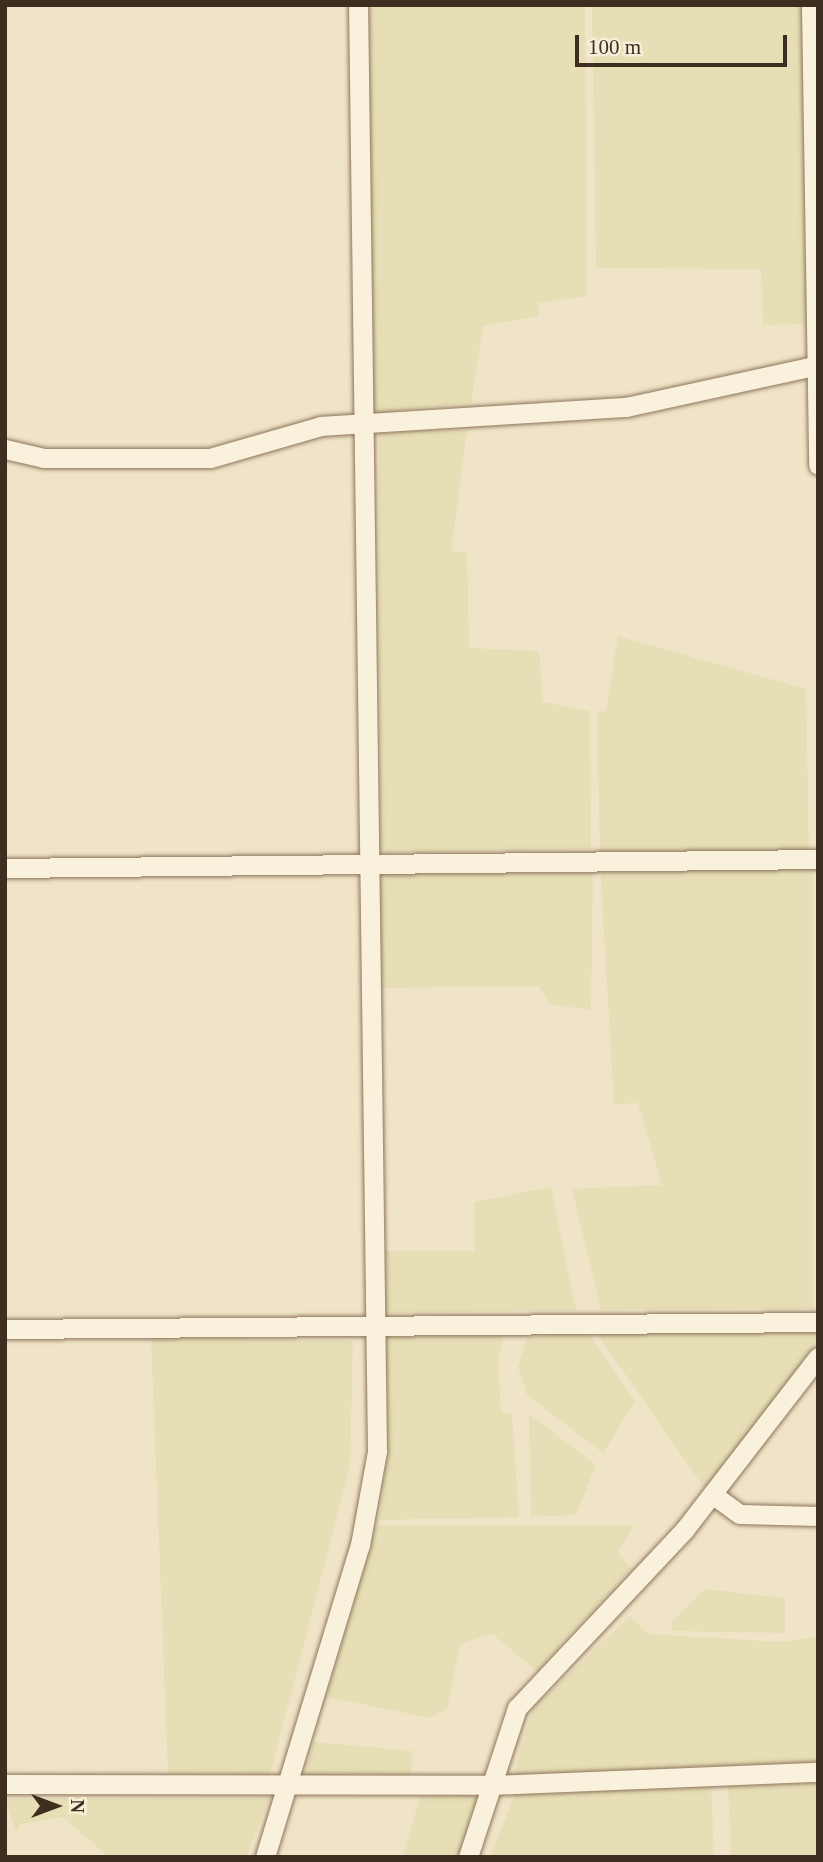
<!DOCTYPE html>
<html>
<head>
<meta charset="utf-8">
<style>
  body { margin:0 }
  #map { position:relative; width:823px; height:1862px; overflow:hidden; background:#f0e4c8; font-family:Georgia,serif }
  div>[style] { position:absolute }
  .farmland>* { inset:0; background:#e6deb5 }
  .roads { filter:drop-shadow(0 0 2px #8d765c) drop-shadow(0 0 2px #8d765c) }
  .minor>* { height:19px; margin:-9.5px; padding:0 9.5px; transform-origin:9.5px; border-radius:9.5px; background:#faf1dc }
  span { translate:-50% -50%; white-space:nowrap; text-align:center; line-height:1.15; -webkit-text-stroke:6px #f7eed8; paint-order:stroke }
  .frame { position:absolute; inset:0; border:7px solid #3d2e20; pointer-events:none }
  .north { position:absolute; left:21px; top:1771px; width:70px; height:70px; -webkit-text-stroke:5px #f7eed8; paint-order:stroke; rotate:90deg; font-size:19px; font-weight:700; line-height:28px; text-align:center; color:#3d2e20 }
  .north::after { content:''; display:block; margin:auto; width:24px; height:32px; background:#3d2e20; clip-path:polygon(50% 0,100% 100%,50% 72%,0 100%) }
  .scale { position:absolute; left:575px; top:35px; width:212px; height:32px; box-sizing:border-box; border:4px solid #3d2e20; border-top:0; padding-left:9px; font-size:21px; line-height:24px; white-space:nowrap; color:#3d2e20; -webkit-text-stroke:5px #f7eed8; paint-order:stroke }
</style>
</head>
<body>
<div id="map">
  <div class="farmland">
    <div style="clip-path:polygon(369px 5px,585px 5px,587px 296px,538px 303px,539px 316px,483px 326px,471px 403px,373px 413px)"></div>
    <div style="clip-path:polygon(592px 5px,802px 5px,809px 324px,763px 325px,761px 269px,596px 268px)"></div>
    <div style="clip-path:polygon(467px 430px,451px 551px,467px 553px,469px 648px,539px 651px,543px 702px,590px 711px,591px 849px,381px 853px,379px 432px)"></div>
    <div style="clip-path:polygon(618px 636px,806px 689px,809px 855px,600px 852px,597px 712px,606px 711px)"></div>
    <div style="clip-path:polygon(600px 865px,813px 866px,813px 1308px,601px 1310px,572px 1189px,662px 1185px,638px 1103px,614px 1104px)"></div>
    <div style="clip-path:polygon(380px 869px,593px 871px,591px 1010px,549px 1004px,539px 986px,382px 988px)"></div>
    <div style="clip-path:polygon(551px 1187px,576px 1310px,384px 1313px,385px 1251px,474px 1251px,474px 1202px)"></div>
    <div style="clip-path:polygon(816px 1326px,818px 1349px,707px 1492px,596px 1332px)"></div>
    <div style="clip-path:polygon(504px 1332px,498px 1360px,501px 1413px,512px 1414px,519px 1517px,379px 1520px,388px 1447px,386px 1334px)"></div>
    <div style="clip-path:polygon(587px 1332px,635px 1401px,603px 1453px,527px 1395px,518px 1367px,528px 1337px)"></div>
    <div style="clip-path:polygon(151px 1337px,353px 1341px,350px 1466px,270px 1775px,168px 1773px)"></div>
    <div style="clip-path:polygon(529px 1414px,596px 1465px,576px 1515px,531px 1517px)"></div>
    <div style="clip-path:polygon(634px 1525px,618px 1552px,631px 1569px,537px 1671px,492px 1634px,460px 1644px,447px 1708px,430px 1718px,327px 1697px,376px 1526px)"></div>
    <div style="clip-path:polygon(705px 1589px,785px 1598px,785px 1633px,672px 1631px,671px 1623px)"></div>
    <div style="clip-path:polygon(630px 1616px,648px 1634px,780px 1642px,818px 1637px,818px 1762px,513px 1776px,533px 1708px)"></div>
    <div style="clip-path:polygon(314px 1742px,413px 1751px,410px 1779px,305px 1775px)"></div>
    <div style="clip-path:polygon(711px 1783px,714px 1857px,490px 1857px,515px 1795px)"></div>
    <div style="clip-path:polygon(728px 1783px,818px 1783px,818px 1857px,731px 1857px)"></div>
    <div style="clip-path:polygon(420px 1796px,483px 1796px,465px 1857px,403px 1857px)"></div>
    <div style="clip-path:polygon(5px 1799px,269px 1799px,246px 1857px,108px 1857px,63px 1817px,21px 1824px,16px 1832px)"></div>
  </div>
  <div class="roads">
    <div class="minor">
      <div style="left:811px;top:5px;width:460px;rotate:89.1deg"></div>
      <div style="left:5px;top:449px;width:39px;rotate:13deg"></div>
      <div style="left:43px;top:458px;width:167px"></div>
      <div style="left:210px;top:458px;width:116px;rotate:-16.1deg"></div>
      <div style="left:321px;top:426px;width:306px;rotate:-3.6deg"></div>
      <div style="left:626px;top:407px;width:197px;rotate:-12.3deg"></div>
      <div style="left:5px;top:868px;width:813px;rotate:-0.63deg"></div>
      <div style="left:5px;top:1329px;width:813px;rotate:-0.49deg"></div>
      <div style="left:712px;top:1494px;width:34px;rotate:36deg"></div>
      <div style="left:740px;top:1514px;width:78px;rotate:1.5deg"></div>
      <div style="left:5px;top:1784px;width:485px;rotate:0.1deg"></div>
      <div style="left:490px;top:1785px;width:328px;rotate:-2.3deg"></div>
      <div style="left:265px;top:1857px;width:326px;rotate:-73.1deg"></div>
      <div style="left:360px;top:1545px;width:96px;rotate:-79.7deg"></div>
      <div style="left:377px;top:1451px;width:1446px;rotate:-90.75deg"></div>
      <div style="left:468px;top:1857px;width:157px;rotate:-71.8deg"></div>
      <div style="left:517px;top:1708px;width:245px;rotate:-46.8deg"></div>
      <div style="left:685px;top:1529px;width:217px;rotate:-52.3deg"></div>
    </div>
  </div>
  <div class="frame"></div>
  <div class="north">N</div>
  <div class="scale">100 m</div>
</div>
</body>
</html>
